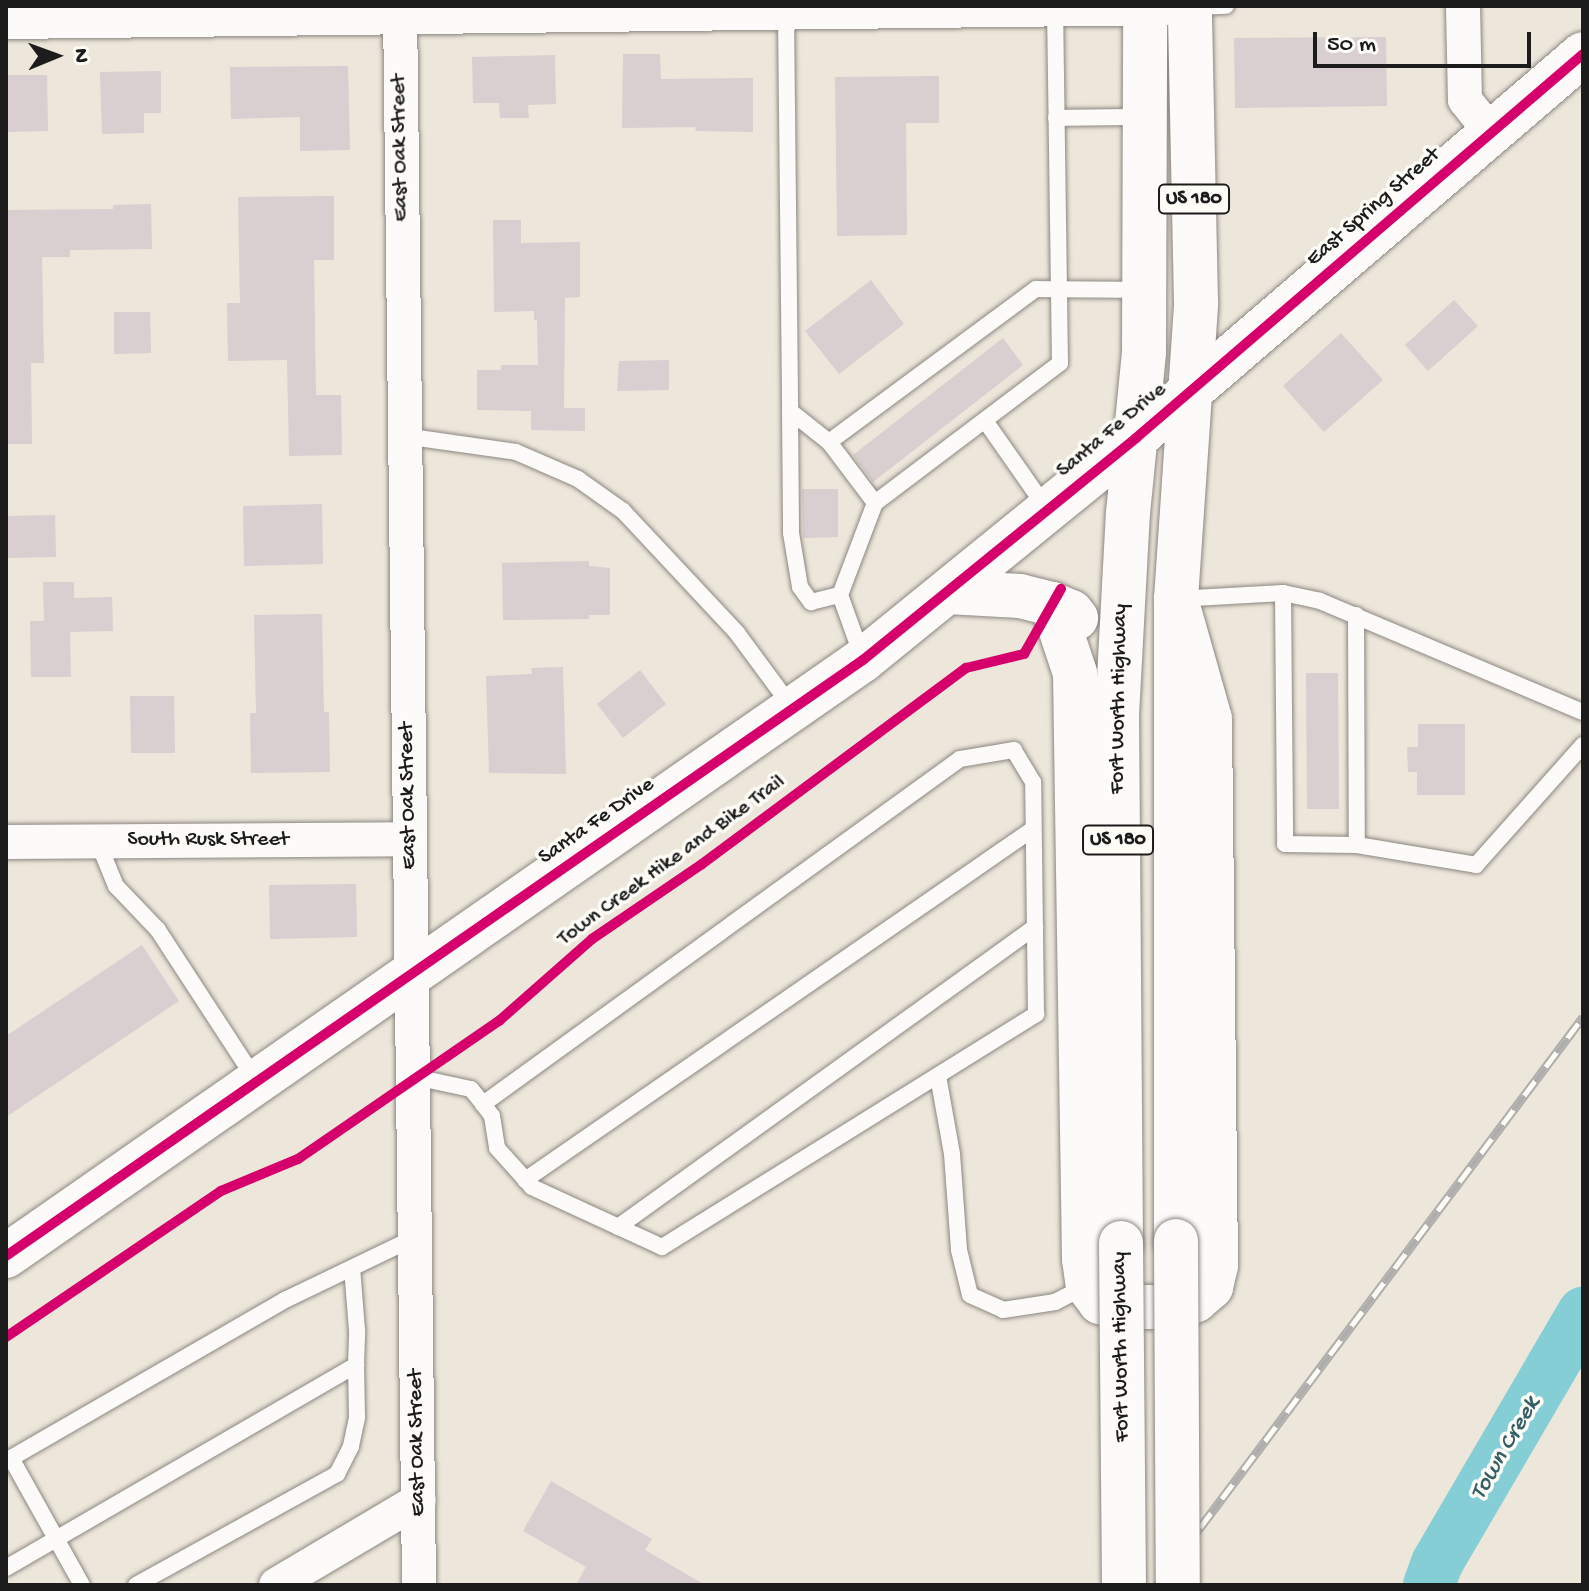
<!DOCTYPE html>
<html>
<head>
<meta charset="utf-8">
<style>
  body { margin:0 }
  #map { position:relative; width:1589px; height:1591px; overflow:hidden; background:#ede6da; font-family:"Gochi Hand",sans-serif }
  div>[style] { position:absolute }
  .river>* { height:52px; margin:-26px; padding:0 26px; transform-origin:26px; border-radius:26px; background:#85ced6 }
  .building>* { inset:0; background:#d9ced0 }
  .roads { filter:drop-shadow(0 0 2px #8b8781) drop-shadow(0 0 2px #8b8781) }
  .lane>* { height:16px; margin:-8px; padding:0 8px; transform-origin:8px; border-radius:8px; background:#fcfbf9 }
  .street>* { height:34px; margin:-17px; padding:0 17px; transform-origin:17px; border-radius:17px; background:#fcfbf9 }
  .secondary>* { height:44px; margin:-22px; padding:0 22px; transform-origin:22px; border-radius:22px; background:#fcfbf9 }
  .primary>* { height:44px; margin:-22px; padding:0 22px; transform-origin:22px; border-radius:22px; background:#fcfbf9 }
  .rail>* { height:9px; margin-top:-4.5px; transform-origin:0; background:repeating-linear-gradient(90deg,#fdfcf7 0 18px,#afaeac 0 36px); box-sizing:border-box; border-block:2px solid #afaeac }
  .bridges { filter:drop-shadow(0 0 2px #8b8781) drop-shadow(0 0 2px #8b8781) }
  .primary-bridge>* { height:44px; margin:-22px; padding:0 22px; transform-origin:22px; border-radius:22px; background:#fcfbf9 }
  .cycleway>* { height:10px; margin:-5px; padding:0 5px; transform-origin:5px; border-radius:5px; background:#d6006c }
  span { translate:-50% -50%; white-space:nowrap; text-align:center; line-height:1.15; -webkit-text-stroke:7px #fdfcf7; paint-order:stroke }
  .shield-label span { padding:2px 6px; background:#fdfcf7; border:2px solid; border-radius:6px; -webkit-text-stroke-width:0 }
  .shield-label { font-size:20px; color:#1c1c1c; font-weight:700 }
  .street-label { font-size:22px; color:#1c1c1c }
  .water-label { font-size:24px; color:#345f66; font-style:italic }
  .frame { position:absolute; inset:0; border:8px solid #1c1c1c; pointer-events:none }
  .north { position:absolute; left:16px; top:16px; width:80px; height:80px; -webkit-text-stroke:6px #fdfcf7; paint-order:stroke; rotate:89deg; font-size:22px; font-weight:700; line-height:32px; text-align:center; color:#1c1c1c }
  .north::after { content:''; display:block; margin:auto; width:28px; height:36px; background:#1c1c1c; clip-path:polygon(50% 0,100% 100%,50% 72%,0 100%) }
  .scale { position:absolute; left:1313px; top:32px; width:218px; height:36px; box-sizing:border-box; border:4px solid #1c1c1c; border-top:0; padding-left:10px; font-size:24px; line-height:28px; white-space:nowrap; color:#1c1c1c; -webkit-text-stroke:6px #fdfcf7; paint-order:stroke }
</style>
</head>
<body>
<div id="map">
  <div class="river">
    <div style="left:1429px;top:1585px;width:23px;rotate:-70deg"></div>
    <div style="left:1437px;top:1563px;width:290px;rotate:-59.7deg"></div>
  </div>
  <div class="building">
    <div style="clip-path:polygon(1386px 37px,1387px 106px,1235px 108px,1234px 38px)"></div>
    <div style="clip-path:polygon(623px 54px,660px 54px,661px 79px,753px 78px,753px 132px,696px 131px,695px 127px,622px 128px)"></div>
    <div style="clip-path:polygon(555px 55px,556px 104px,528px 105px,529px 118px,500px 118px,499px 103px,473px 103px,472px 57px)"></div>
    <div style="clip-path:polygon(348px 66px,350px 150px,300px 151px,300px 117px,231px 119px,230px 67px)"></div>
    <div style="clip-path:polygon(161px 71px,161px 113px,144px 113px,144px 133px,102px 134px,100px 72px)"></div>
    <div style="clip-path:polygon(6px 75px,47px 75px,48px 131px,6px 132px)"></div>
    <div style="clip-path:polygon(939px 76px,939px 123px,906px 123px,907px 235px,837px 236px,835px 77px)"></div>
    <div style="clip-path:polygon(334px 196px,334px 260px,314px 260px,316px 395px,341px 395px,342px 455px,289px 456px,287px 360px,228px 361px,227px 303px,240px 303px,238px 197px)"></div>
    <div style="clip-path:polygon(151px 204px,152px 249px,70px 250px,70px 257px,42px 257px,44px 363px,31px 363px,32px 444px,6px 444px,6px 210px,113px 209px,113px 205px)"></div>
    <div style="clip-path:polygon(493px 220px,521px 220px,521px 243px,580px 242px,580px 297px,565px 298px,564px 408px,585px 408px,585px 431px,531px 430px,531px 411px,477px 410px,477px 370px,501px 370px,501px 365px,538px 365px,537px 320px,534px 320px,534px 311px,494px 312px)"></div>
    <div style="clip-path:polygon(871px 280px,904px 324px,839px 374px,805px 331px)"></div>
    <div style="clip-path:polygon(1454px 300px,1478px 326px,1428px 371px,1405px 345px)"></div>
    <div style="clip-path:polygon(114px 312px,150px 312px,151px 353px,114px 354px)"></div>
    <div style="clip-path:polygon(1341px 333px,1383px 380px,1324px 432px,1283px 386px)"></div>
    <div style="clip-path:polygon(1003px 338px,1023px 365px,873px 482px,853px 455px)"></div>
    <div style="clip-path:polygon(669px 360px,669px 390px,617px 391px,619px 361px)"></div>
    <div style="clip-path:polygon(802px 489px,838px 489px,838px 537px,803px 538px)"></div>
    <div style="clip-path:polygon(322px 504px,323px 564px,244px 566px,243px 506px)"></div>
    <div style="clip-path:polygon(55px 515px,56px 557px,6px 558px,6px 516px)"></div>
    <div style="clip-path:polygon(589px 561px,589px 566px,610px 568px,610px 615px,589px 615px,589px 619px,503px 620px,502px 563px)"></div>
    <div style="clip-path:polygon(43px 582px,74px 582px,74px 598px,112px 597px,113px 631px,70px 632px,71px 677px,31px 677px,30px 621px,44px 621px)"></div>
    <div style="clip-path:polygon(322px 614px,324px 712px,329px 712px,330px 772px,251px 773px,250px 713px,256px 713px,254px 615px)"></div>
    <div style="clip-path:polygon(563px 667px,566px 774px,489px 773px,486px 676px,532px 674px,531px 668px)"></div>
    <div style="clip-path:polygon(640px 670px,666px 704px,623px 738px,597px 704px)"></div>
    <div style="clip-path:polygon(1306px 673px,1338px 673px,1339px 809px,1307px 809px)"></div>
    <div style="clip-path:polygon(130px 696px,174px 696px,175px 753px,131px 753px)"></div>
    <div style="clip-path:polygon(1418px 724px,1465px 724px,1465px 795px,1417px 795px,1417px 772px,1408px 772px,1407px 747px,1418px 747px)"></div>
    <div style="clip-path:polygon(356px 884px,357px 937px,270px 939px,269px 885px)"></div>
    <div style="clip-path:polygon(142px 945px,179px 1001px,6px 1117px,6px 1036px)"></div>
    <div style="clip-path:polygon(551px 1481px,652px 1539px,645px 1550px,705px 1585px,576px 1585px,586px 1567px,523px 1531px)"></div>
  </div>
  <div class="roads">
    <div class="lane">
      <div style="left:1192px;top:7px;width:34px;rotate:-2deg"></div>
      <div style="left:786px;top:14px;width:397px;rotate:89.4deg"></div>
      <div style="left:790px;top:411px;width:50px;rotate:38.5deg"></div>
      <div style="left:1056px;top:118px;width:87px;rotate:-0.7deg"></div>
      <div style="left:790px;top:411px;width:122px;rotate:89.5deg"></div>
      <div style="left:791px;top:533px;width:55px;rotate:80.5deg"></div>
      <div style="left:800px;top:587px;width:19px;rotate:54deg"></div>
      <div style="left:811px;top:602px;width:30px;rotate:-14deg"></div>
      <div style="left:986px;top:422px;width:106px;rotate:55deg"></div>
      <div style="left:404px;top:436px;width:113px;rotate:8.1deg"></div>
      <div style="left:516px;top:452px;width:68px;rotate:23.5deg"></div>
      <div style="left:578px;top:479px;width:55px;rotate:35.4deg"></div>
      <div style="left:623px;top:511px;width:167px;rotate:46.9deg"></div>
      <div style="left:737px;top:633px;width:91px;rotate:53.5deg"></div>
      <div style="left:875px;top:503px;width:232px;rotate:-37.1deg"></div>
      <div style="left:1060px;top:363px;width:353px;rotate:-90.8deg"></div>
      <div style="left:1283px;top:593px;width:251px;rotate:89.5deg"></div>
      <div style="left:1285px;top:844px;width:72px;rotate:0.8deg"></div>
      <div style="left:1357px;top:845px;width:121px;rotate:9.5deg"></div>
      <div style="left:1476px;top:865px;width:161px;rotate:-48.3deg"></div>
      <div style="left:1176px;top:599px;width:107px;rotate:-3.2deg"></div>
      <div style="left:1283px;top:593px;width:38px;rotate:12deg"></div>
      <div style="left:1320px;top:601px;width:285px;rotate:22.9deg"></div>
      <div style="left:1356px;top:615px;width:230px;rotate:89.8deg"></div>
      <div style="left:862px;top:656px;width:65px;rotate:-109.8deg"></div>
      <div style="left:840px;top:595px;width:98px;rotate:-69.2deg"></div>
      <div style="left:875px;top:503px;width:76px;rotate:-127deg"></div>
      <div style="left:829px;top:442px;width:257px;rotate:-36.5deg"></div>
      <div style="left:1036px;top:289px;width:108px;rotate:0.5deg"></div>
      <div style="left:98px;top:842px;width:48px;rotate:67.8deg"></div>
      <div style="left:116px;top:886px;width:61px;rotate:46.3deg"></div>
      <div style="left:158px;top:930px;width:178px;rotate:56.9deg"></div>
      <div style="left:938px;top:1076px;width:79px;rotate:79.8deg"></div>
      <div style="left:952px;top:1154px;width:96px;rotate:85.8deg"></div>
      <div style="left:959px;top:1250px;width:46px;rotate:76.3deg"></div>
      <div style="left:970px;top:1295px;width:36px;rotate:24deg"></div>
      <div style="left:1003px;top:1310px;width:53px;rotate:-8.7deg"></div>
      <div style="left:1055px;top:1302px;width:36px;rotate:-27deg"></div>
      <div style="left:415px;top:1077px;width:57px;rotate:12.1deg"></div>
      <div style="left:471px;top:1089px;width:19px;rotate:51deg"></div>
      <div style="left:483px;top:1104px;width:15px;rotate:53deg"></div>
      <div style="left:492px;top:1116px;width:32px;rotate:81deg"></div>
      <div style="left:497px;top:1148px;width:52px;rotate:48.1deg"></div>
      <div style="left:532px;top:1187px;width:143px;rotate:24.8deg"></div>
      <div style="left:662px;top:1247px;width:441px;rotate:-31.9deg"></div>
      <div style="left:1036px;top:1014px;width:232px;rotate:-90.7deg"></div>
      <div style="left:1033px;top:782px;width:37px;rotate:-121deg"></div>
      <div style="left:1014px;top:750px;width:55px;rotate:170.5deg"></div>
      <div style="left:960px;top:759px;width:589px;rotate:144.12deg"></div>
      <div style="left:525px;top:1180px;width:617px;rotate:-34.64deg"></div>
      <div style="left:618px;top:1227px;width:514px;rotate:-35.73deg"></div>
      <div style="left:11px;top:1458px;width:145px;rotate:60.8deg"></div>
      <div style="left:6px;top:1461px;width:324px;rotate:-30deg"></div>
      <div style="left:287px;top:1299px;width:143px;rotate:-25.7deg"></div>
      <div style="left:6px;top:1568px;width:405px;rotate:-30.1deg"></div>
      <div style="left:356px;top:1365px;width:35px;rotate:-88deg"></div>
      <div style="left:357px;top:1330px;width:62px;rotate:-94.6deg"></div>
      <div style="left:136px;top:1585px;width:230px;rotate:-28.9deg"></div>
      <div style="left:337px;top:1474px;width:31px;rotate:-63deg"></div>
      <div style="left:351px;top:1446px;width:30px;rotate:-78deg"></div>
      <div style="left:357px;top:1417px;width:52px;rotate:-91.1deg"></div>
    </div>
    <div class="street">
      <div style="left:400px;top:6px;width:1579px;rotate:89.31deg"></div>
      <div style="left:1463px;top:6px;width:94px;rotate:88.8deg"></div>
      <div style="left:1465px;top:100px;width:43px;rotate:51.5deg"></div>
      <div style="left:6px;top:22px;width:1163px;rotate:-0.69deg"></div>
      <div style="left:6px;top:842px;width:403px;rotate:-0.4deg"></div>
      <div style="left:276px;top:1585px;width:166px;rotate:-30.7deg"></div>
    </div>
    <div class="secondary">
      <div style="left:6px;top:1256px;width:1044px;rotate:-34.82deg"></div>
      <div style="left:863px;top:660px;width:352px;rotate:-39.1deg"></div>
      <div style="left:1136px;top:438px;width:589px;rotate:-40.66deg"></div>
    </div>
    <div class="primary">
      <div style="left:948px;top:592px;width:72px;rotate:3.2deg"></div>
      <div style="left:1020px;top:596px;width:33px;rotate:14deg"></div>
      <div style="left:1052px;top:604px;width:21px;rotate:23deg"></div>
      <div style="left:1071px;top:612px;width:8px;rotate:50deg"></div>
      <div style="left:1052px;top:604px;width:73px;rotate:71.6deg"></div>
      <div style="left:1075px;top:673px;width:586px;rotate:89.12deg"></div>
      <div style="left:1084px;top:1259px;width:27px;rotate:82deg"></div>
      <div style="left:1088px;top:1286px;width:20px;rotate:53deg"></div>
      <div style="left:1100px;top:1302px;width:18px;rotate:16deg"></div>
      <div style="left:1117px;top:1307px;width:62px"></div>
      <div style="left:1179px;top:1307px;width:18px;rotate:-22deg"></div>
      <div style="left:1196px;top:1300px;width:20px;rotate:-41deg"></div>
      <div style="left:1211px;top:1287px;width:22px;rotate:-77deg"></div>
      <div style="left:1216px;top:1266px;width:547px;rotate:-90.63deg"></div>
      <div style="left:1210px;top:719px;width:125px;rotate:-105.8deg"></div>
      <div style="left:1176px;top:1241px;width:642px;rotate:-90deg"></div>
      <div style="left:1176px;top:599px;width:297px;rotate:-86.1deg"></div>
      <div style="left:1196px;top:303px;width:297px;rotate:-91.2deg"></div>
      <div style="left:1121px;top:1243px;width:528px;rotate:-90.43deg"></div>
      <div style="left:1117px;top:715px;width:202px;rotate:-86.9deg"></div>
      <div style="left:1128px;top:513px;width:162px;rotate:-84.3deg"></div>
      <div style="left:1144px;top:352px;width:346px;rotate:-89.8deg"></div>
    </div>
  </div>
  <div class="rail">
    <div style="left:1157px;top:1585px;width:710px;rotate:-53.13deg"></div>
  </div>
  <div class="bridges">
    <div class="primary-bridge">
      <div style="left:1176px;top:1241px;width:344px;rotate:89.7deg"></div>
      <div style="left:1121px;top:1243px;width:342px;rotate:89.5deg"></div>
    </div>
  </div>
  <div class="cycleway">
    <div style="left:6px;top:1256px;width:1044px;rotate:-34.82deg"></div>
    <div style="left:863px;top:660px;width:352px;rotate:-39.1deg"></div>
    <div style="left:1136px;top:438px;width:589px;rotate:-40.66deg"></div>
    <div style="left:6px;top:1337px;width:260px;rotate:-34.2deg"></div>
    <div style="left:221px;top:1191px;width:83px;rotate:-22.6deg"></div>
    <div style="left:298px;top:1159px;width:244px;rotate:-34.5deg"></div>
    <div style="left:499px;top:1021px;width:124px;rotate:-41.4deg"></div>
    <div style="left:592px;top:939px;width:133px;rotate:-34.3deg"></div>
    <div style="left:702px;top:864px;width:329px;rotate:-36.6deg"></div>
    <div style="left:966px;top:668px;width:60px;rotate:-13.6deg"></div>
    <div style="left:1024px;top:654px;width:75px;rotate:-60.4deg"></div>
  </div>
  <div class="shield-label">
    <span style="left:1194px;top:199px">US 180</span>
    <span style="left:1118px;top:840px">US 180</span>
  </div>
  <div class="street-label">
    <span style="left:401px;top:148px;rotate:-91deg">East Oak Street</span>
    <span style="left:1374px;top:208px;rotate:-41deg">East Spring Street</span>
    <span style="left:1112px;top:431px;rotate:-40deg">Santa Fe Drive</span>
    <span style="left:1120px;top:699px;rotate:-89deg">Fort Worth Highway</span>
    <span style="left:409px;top:796px;rotate:-91deg">East Oak Street</span>
    <span style="left:597px;top:822px;rotate:-35deg">Santa Fe Drive</span>
    <span style="left:208px;top:841px">South Rusk Street</span>
    <span style="left:672px;top:861px;rotate:-36deg">Town Creek Hike and Bike Trail</span>
    <span style="left:1122px;top:1347px;rotate:-91deg">Fort Worth Highway</span>
    <span style="left:418px;top:1443px;rotate:-91deg">East Oak Street</span>
  </div>
  <div class="water-label">
    <span style="left:1506px;top:1449px;rotate:-60deg">Town Creek</span>
  </div>
  <div class="frame"></div>
  <div class="north">N</div>
  <div class="scale">50 m</div>
</div>
</body>
</html>
